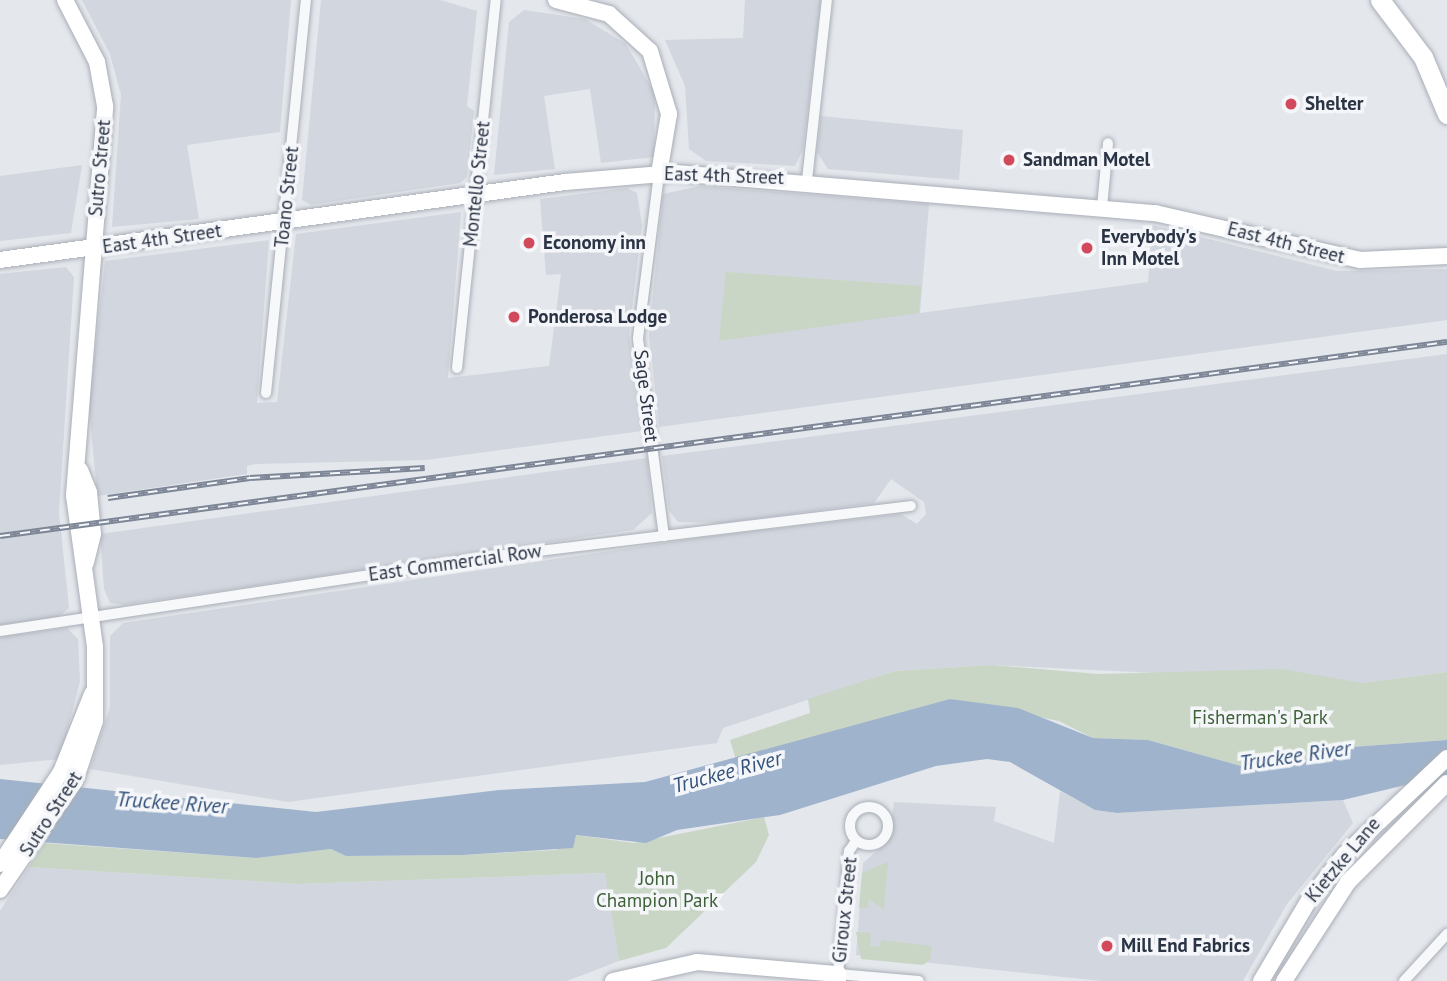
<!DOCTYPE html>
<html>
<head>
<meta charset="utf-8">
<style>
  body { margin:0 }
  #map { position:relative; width:1447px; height:981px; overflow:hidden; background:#e4e7ec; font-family:"PT Sans",sans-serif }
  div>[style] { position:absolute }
  .built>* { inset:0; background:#d2d6de }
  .green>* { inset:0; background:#c9d6c5 }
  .water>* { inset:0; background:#9fb4cc }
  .roads { filter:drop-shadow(0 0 2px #a9aeb7) drop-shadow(0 0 2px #a9aeb7) }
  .street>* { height:10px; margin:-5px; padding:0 5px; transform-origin:5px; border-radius:5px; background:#f7f8fa }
  .street>.ring { margin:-5px; padding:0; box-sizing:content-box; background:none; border:10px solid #f7f8fa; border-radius:50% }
  .secondary>* { height:16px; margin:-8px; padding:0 8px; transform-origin:8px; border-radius:8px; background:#fff }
  .highway>* { height:19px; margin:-9.5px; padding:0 9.5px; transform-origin:9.5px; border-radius:9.5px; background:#fff }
  .rail>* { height:6px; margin-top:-3px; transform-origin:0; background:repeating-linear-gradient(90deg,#f4f6f9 0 10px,#7d8696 0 20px); box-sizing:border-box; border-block:2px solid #7d8696 }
  .dots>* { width:19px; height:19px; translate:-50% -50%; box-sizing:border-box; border:4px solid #f4f6f9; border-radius:50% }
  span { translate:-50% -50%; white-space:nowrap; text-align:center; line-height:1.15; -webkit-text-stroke:7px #f4f6f9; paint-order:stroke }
  .poi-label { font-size:19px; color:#2b3445; font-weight:700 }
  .left { translate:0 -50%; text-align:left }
  .street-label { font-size:19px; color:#2b3445 }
  .park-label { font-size:19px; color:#3f6138 }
  .water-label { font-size:21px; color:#34527a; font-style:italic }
</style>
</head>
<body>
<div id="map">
  <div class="built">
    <div style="clip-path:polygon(82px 0,291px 0,280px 132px,187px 145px,199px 219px,112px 227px,121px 95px,110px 54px)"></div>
    <div style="clip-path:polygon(321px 0,440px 0,477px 11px,467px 106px,474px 111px,467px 177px,460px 183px,311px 205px,302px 200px)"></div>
    <div style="clip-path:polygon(745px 0,821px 0,803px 149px,795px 166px,706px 161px,689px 149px,685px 86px,665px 40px,743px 38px)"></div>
    <div style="clip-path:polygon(524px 10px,585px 19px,626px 44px,655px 94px,654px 157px,601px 163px,590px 89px,544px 96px,555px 169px,494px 175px,509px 22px)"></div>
    <div style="clip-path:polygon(821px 116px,963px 130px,959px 180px,828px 169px,817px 152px)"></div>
    <div style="clip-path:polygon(82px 165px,71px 233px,0 241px,0 176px)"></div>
    <div style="clip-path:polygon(700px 186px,929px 204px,920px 313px,1148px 282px,1152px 225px,1337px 271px,1447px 269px,1447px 320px,659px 427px,649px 335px,663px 194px)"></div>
    <div style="clip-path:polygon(627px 188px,637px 193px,642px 225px,629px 334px,642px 431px,426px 460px,256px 464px,247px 466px,247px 474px,97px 496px,89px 406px,105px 261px,269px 240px,257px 403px,277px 402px,296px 234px,461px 212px,448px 378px,549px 366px,561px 274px,546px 275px,540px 199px)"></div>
    <div style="clip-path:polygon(66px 267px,74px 277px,59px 512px,69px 608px,58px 617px,0 625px,0 274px)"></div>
    <div style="clip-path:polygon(1447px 354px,1447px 672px,1362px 683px,992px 665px,895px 671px,723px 728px,717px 743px,288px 802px,90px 769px,110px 707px,110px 636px,123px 623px,697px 538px,901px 514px,917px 524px,926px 514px,924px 502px,891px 479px,874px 503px,722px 523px,678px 522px,669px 510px,662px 456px)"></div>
    <div style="clip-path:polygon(647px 458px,652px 513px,633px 530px,124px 605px,110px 603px,104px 589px,100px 534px)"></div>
    <div style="clip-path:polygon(67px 628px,78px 639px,80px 681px,60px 759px,0 765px,0 637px)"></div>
    <div style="clip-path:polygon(1060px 791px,1095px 810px,1117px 813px,1343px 800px,1353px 823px,1287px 904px,1243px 981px,1101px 981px,856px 955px,863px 863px,889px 840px,894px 802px,996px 807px,994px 821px,1054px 843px)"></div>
    <div style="clip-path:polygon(29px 867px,298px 884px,606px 873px,619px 961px,567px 981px,0 981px,0 911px)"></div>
  </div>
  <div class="green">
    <div style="clip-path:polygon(726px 272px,921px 286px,919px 313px,719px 341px)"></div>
    <div style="clip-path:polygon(992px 665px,1098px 674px,1282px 669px,1362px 683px,1447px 672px,1447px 740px,1338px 748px,1292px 764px,1241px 766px,1148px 740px,1093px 738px,1059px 721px,950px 699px,736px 760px,730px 740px,810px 713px,808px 699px,895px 671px)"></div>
    <div style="clip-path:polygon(764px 817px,769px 835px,756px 862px,666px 948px,619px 961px,605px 873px,298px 884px,29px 867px,44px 843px,257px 858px,331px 849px,346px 856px,463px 855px,556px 850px,576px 835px,634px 843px)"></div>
    <div style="clip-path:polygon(888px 862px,884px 910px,869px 899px,868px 908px,859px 908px,862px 873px)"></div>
    <div style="clip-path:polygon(856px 932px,871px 933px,870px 946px,880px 947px,881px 940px,932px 946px,930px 960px,923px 965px,861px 959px)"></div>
  </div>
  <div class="water">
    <div style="clip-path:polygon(950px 699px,1018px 708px,1093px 738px,1148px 740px,1241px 766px,1292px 764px,1338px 748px,1447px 740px,1447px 775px,1343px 800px,1117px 813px,1095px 810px,1010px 762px,987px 759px,936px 766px,780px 815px,677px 830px,646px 843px,576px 835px,573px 848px,463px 855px,346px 856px,331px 849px,257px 858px,0 839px,0 779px,316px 812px,499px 790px,645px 782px)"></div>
  </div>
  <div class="roads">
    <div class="street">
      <div style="left:659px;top:174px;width:166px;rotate:97.3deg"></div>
      <div style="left:638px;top:339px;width:199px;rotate:82.5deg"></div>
      <div style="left:807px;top:180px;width:181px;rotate:-83.7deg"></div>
      <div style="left:1102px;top:207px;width:64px;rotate:-84.6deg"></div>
      <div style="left:457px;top:368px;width:370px;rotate:-84deg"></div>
      <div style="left:266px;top:393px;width:395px;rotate:-84.2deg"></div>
      <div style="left:0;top:631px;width:495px;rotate:-8.6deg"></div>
      <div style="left:489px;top:557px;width:425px;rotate:-6.9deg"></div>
      <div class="ring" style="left:850px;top:807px;width:28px;height:28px"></div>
      <div style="left:856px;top:841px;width:12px;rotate:125deg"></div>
      <div style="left:849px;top:851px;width:123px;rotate:95.1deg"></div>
      <div style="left:838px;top:974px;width:81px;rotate:4.9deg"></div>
      <div style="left:1404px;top:981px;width:64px;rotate:-47.5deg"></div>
    </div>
    <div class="secondary">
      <div style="left:556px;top:0;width:55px;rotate:14.8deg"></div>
      <div style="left:609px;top:14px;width:55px;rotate:42.1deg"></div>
      <div style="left:650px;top:51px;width:66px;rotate:73.2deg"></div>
      <div style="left:669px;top:114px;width:61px;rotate:99.5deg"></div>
      <div style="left:0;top:260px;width:570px;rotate:-7.86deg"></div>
      <div style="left:565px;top:182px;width:110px;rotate:-4.7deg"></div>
      <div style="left:675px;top:173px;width:482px;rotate:4.8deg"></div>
      <div style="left:1155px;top:213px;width:210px;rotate:12.9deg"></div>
      <div style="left:1360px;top:260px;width:87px;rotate:-2.6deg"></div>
      <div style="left:80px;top:470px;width:24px;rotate:68deg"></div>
      <div style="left:89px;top:492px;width:42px;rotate:84.6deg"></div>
      <div style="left:93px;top:534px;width:30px;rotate:104deg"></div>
      <div style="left:0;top:864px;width:110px;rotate:-56.5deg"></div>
      <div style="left:61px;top:772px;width:84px;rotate:-68.3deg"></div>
      <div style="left:0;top:890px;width:132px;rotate:-55.5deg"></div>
      <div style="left:75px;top:781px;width:63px;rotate:-71.6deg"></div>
      <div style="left:95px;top:721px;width:74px;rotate:-90deg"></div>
      <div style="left:95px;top:647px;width:153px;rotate:-97.9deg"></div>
      <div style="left:74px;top:495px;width:390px;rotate:-85.4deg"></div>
      <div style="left:105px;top:106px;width:45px;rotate:-100.3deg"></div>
      <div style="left:97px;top:62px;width:70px;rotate:-117.3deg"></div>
      <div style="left:613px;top:981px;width:86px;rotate:-12.7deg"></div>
      <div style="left:697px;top:962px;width:142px;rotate:4.9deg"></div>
      <div style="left:838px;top:974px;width:7px;rotate:90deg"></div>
      <div style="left:1261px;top:981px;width:94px;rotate:-59.3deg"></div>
      <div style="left:1309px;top:900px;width:58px;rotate:-52deg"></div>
      <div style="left:1345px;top:854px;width:140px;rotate:-43.3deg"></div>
      <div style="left:1284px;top:981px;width:118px;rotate:-57.1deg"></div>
      <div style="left:1348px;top:882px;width:140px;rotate:-45deg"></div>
    </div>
    <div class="highway">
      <div style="left:1380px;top:0;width:71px;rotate:53deg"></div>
      <div style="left:1423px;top:57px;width:62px;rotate:67.2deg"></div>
    </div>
  </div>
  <div class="rail">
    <div style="left:108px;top:498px;width:143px;rotate:-8deg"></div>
    <div style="left:250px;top:478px;width:175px;rotate:-3.3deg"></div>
    <div style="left:0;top:536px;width:1460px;rotate:-7.64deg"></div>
  </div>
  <div class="dots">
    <div style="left:1291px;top:104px;background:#d1495b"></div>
    <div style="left:1009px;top:160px;background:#d1495b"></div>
    <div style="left:529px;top:243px;background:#d1495b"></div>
    <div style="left:1087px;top:248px;background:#d1495b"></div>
    <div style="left:514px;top:317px;background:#d1495b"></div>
    <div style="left:1107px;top:946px;background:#d1495b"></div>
  </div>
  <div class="poi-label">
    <span class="left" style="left:1305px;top:104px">Shelter</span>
    <span class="left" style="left:1023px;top:160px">Sandman Motel</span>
    <span class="left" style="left:1101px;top:248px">Everybody's<br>Inn Motel</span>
    <span class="left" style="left:543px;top:243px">Economy inn</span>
    <span class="left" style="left:528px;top:317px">Ponderosa Lodge</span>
    <span class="left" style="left:1121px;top:946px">Mill End Fabrics</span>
  </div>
  <div class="street-label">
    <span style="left:100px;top:168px;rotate:-85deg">Sutro Street</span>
    <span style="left:724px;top:176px;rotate:2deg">East 4th Street</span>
    <span style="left:477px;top:184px;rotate:-84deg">Montello Street</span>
    <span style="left:287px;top:197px;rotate:-84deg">Toano Street</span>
    <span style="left:162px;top:239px;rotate:-8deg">East 4th Street</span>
    <span style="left:1286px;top:243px;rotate:14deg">East 4th Street</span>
    <span style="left:646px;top:396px;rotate:83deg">Sage Street</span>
    <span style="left:455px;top:563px;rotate:-8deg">East Commercial Row</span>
    <span style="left:51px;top:814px;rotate:-57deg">Sutro Street</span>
    <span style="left:1343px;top:860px;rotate:-50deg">Kietzke Lane</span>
    <span style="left:845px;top:910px;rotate:-84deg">Giroux Street</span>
  </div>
  <div class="park-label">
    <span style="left:1260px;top:718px">Fisherman's Park</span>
    <span style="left:657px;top:890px">John<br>Champion Park</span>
  </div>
  <div class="water-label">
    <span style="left:1295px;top:756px;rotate:-8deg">Truckee River</span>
    <span style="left:727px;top:772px;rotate:-15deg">Truckee River</span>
    <span style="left:172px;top:803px;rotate:4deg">Truckee River</span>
  </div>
</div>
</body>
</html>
